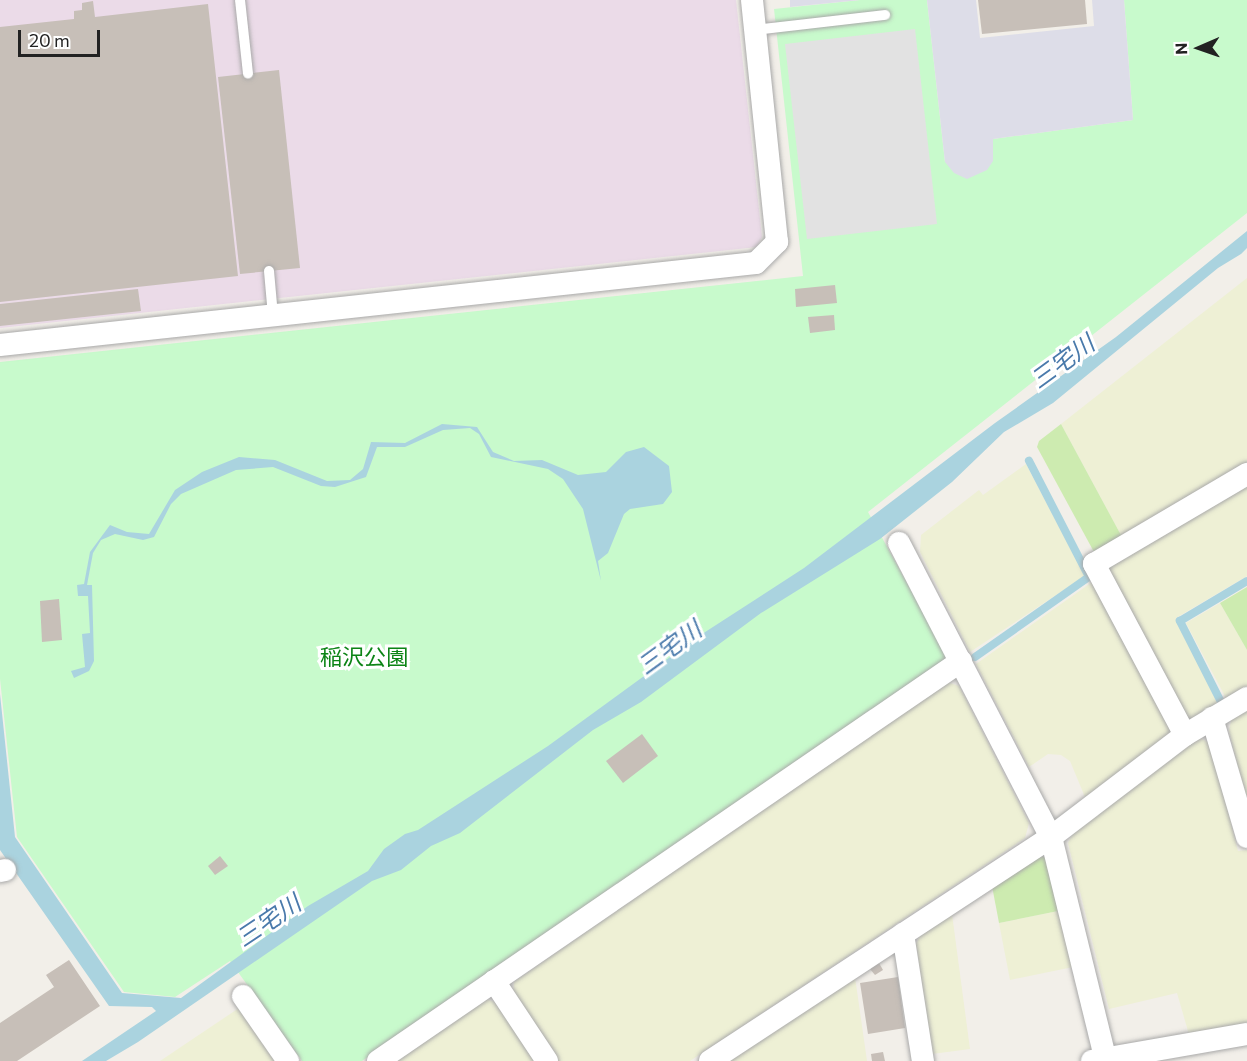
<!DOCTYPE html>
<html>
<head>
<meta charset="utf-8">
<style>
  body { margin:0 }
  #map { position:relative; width:1247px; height:1061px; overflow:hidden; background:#f2efe9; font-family:Commissioner,"Noto Sans JP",sans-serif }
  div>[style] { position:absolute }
  .industrial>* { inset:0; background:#ebdbe8 }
  .farmland>* { inset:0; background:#eef0d5 }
  .grass>* { inset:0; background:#cdebb0 }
  .park>* { inset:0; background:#c8facc }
  .parking>* { inset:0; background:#e2e2e2 }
  .plaza>* { inset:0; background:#dddde8 }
  .water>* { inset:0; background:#aad3df }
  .stream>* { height:8px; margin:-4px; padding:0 4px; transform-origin:4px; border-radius:4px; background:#aad3df }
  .building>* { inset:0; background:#c7bfb8 }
  .roads { filter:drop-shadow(0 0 2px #a9a9a9) drop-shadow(0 0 2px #a9a9a9) }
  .service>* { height:10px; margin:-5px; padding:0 5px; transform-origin:5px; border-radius:5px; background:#fff }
  .minor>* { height:22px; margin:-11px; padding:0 11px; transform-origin:11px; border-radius:11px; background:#fff }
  span { translate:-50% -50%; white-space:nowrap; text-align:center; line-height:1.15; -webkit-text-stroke:6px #fff; paint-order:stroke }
  .park-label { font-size:22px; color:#0c8416 }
  .water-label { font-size:24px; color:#4a7aab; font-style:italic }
  .north { position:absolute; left:1169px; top:18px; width:60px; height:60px; -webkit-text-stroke:4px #fff; paint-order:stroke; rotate:268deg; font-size:16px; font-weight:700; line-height:24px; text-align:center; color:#222 }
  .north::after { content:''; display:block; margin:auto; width:21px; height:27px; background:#222; clip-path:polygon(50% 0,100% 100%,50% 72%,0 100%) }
  .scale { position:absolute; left:18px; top:30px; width:82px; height:27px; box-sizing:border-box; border:3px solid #222; border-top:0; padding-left:8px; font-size:18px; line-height:21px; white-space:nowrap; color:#222; -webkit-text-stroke:4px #fff; paint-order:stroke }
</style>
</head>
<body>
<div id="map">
  <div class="industrial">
    <div style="clip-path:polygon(0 0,736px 0,762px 237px,757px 247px,0 328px)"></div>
  </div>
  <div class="farmland">
    <div style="clip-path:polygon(1247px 278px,1247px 465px,1122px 537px,1061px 424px)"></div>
    <div style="clip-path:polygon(1026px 464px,1085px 576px,970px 652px,920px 552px,921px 535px,979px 490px,983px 495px)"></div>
    <div style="clip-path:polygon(1247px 483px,1247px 576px,1176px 618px,1218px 705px,1187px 723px,1105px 567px)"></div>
    <div style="clip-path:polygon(1095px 580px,1176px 733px,1085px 797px,1070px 761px,1061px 755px,1048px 754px,1029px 767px,976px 664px)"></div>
    <div style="clip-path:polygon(1220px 603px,1247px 650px,1247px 686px,1227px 700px,1186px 623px)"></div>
    <div style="clip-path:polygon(947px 682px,959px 686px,1029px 823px,1025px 838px,690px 1061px,557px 1061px,513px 994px,514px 982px)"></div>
    <div style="clip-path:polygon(1247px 707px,1247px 806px,1229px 731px,1232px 716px)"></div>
    <div style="clip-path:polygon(1198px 737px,1211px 744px,1238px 851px,1247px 850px,1247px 1029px,1190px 1038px,1177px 993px,1109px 1009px,1068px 843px,1075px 829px)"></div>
    <div style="clip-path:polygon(1058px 911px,1073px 967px,1010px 980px,999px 923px)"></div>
    <div style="clip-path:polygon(952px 914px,970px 1049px,932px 1054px,916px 944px,922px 932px)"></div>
    <div style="clip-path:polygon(855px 977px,867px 1061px,727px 1061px)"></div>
    <div style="clip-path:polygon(485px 999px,499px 1003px,537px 1061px,397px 1061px)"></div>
    <div style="clip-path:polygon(239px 1008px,275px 1061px,160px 1061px)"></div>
  </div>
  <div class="grass">
    <div style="clip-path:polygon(1061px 424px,1122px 537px,1094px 552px,1037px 447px,1039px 441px)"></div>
    <div style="clip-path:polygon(1247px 587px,1247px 650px,1220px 603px)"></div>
    <div style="clip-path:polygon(1038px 856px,1045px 857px,1058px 911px,999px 923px,992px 886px)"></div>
  </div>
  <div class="park">
    <div style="clip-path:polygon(860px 0,927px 0,945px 162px,993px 139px,1133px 120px,1124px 0,1247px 0,1247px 213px,868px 512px,948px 658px,362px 1061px,302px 1061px,230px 961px,175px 997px,124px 992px,17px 837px,0 679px,0 362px,803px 276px,774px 9px)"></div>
  </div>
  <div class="parking">
    <div style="clip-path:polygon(915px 29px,937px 224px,807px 239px,785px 44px)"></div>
  </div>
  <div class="plaza">
    <div style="clip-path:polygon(790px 0,860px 0,790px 7px)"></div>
    <div style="clip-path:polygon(927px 0,976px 0,980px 38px,1094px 26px,1092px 0,1124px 0,1133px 120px,993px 139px,993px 161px,987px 170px,967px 179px,954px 173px,945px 162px)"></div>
  </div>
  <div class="water">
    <div style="clip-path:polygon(1247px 231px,1247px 248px,1241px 254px,1218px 268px,1053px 403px,1004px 432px,952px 482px,880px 539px,761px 613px,641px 702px,593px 730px,460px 833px,431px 846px,401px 870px,372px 881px,138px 1042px,106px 1061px,82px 1061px,156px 1011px,152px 1007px,109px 1006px,0 850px,0 694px,15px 837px,122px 993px,181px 998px,308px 906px,368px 871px,384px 849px,405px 834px,418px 830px,548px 746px,699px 636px,804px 568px,995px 423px,1116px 337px)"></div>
    <div style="clip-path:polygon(442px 424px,477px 427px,493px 452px,514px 461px,542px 460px,578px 475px,606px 472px,626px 452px,644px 447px,669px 466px,672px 492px,663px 504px,630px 509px,624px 514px,608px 553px,598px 561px,601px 581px,583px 509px,563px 479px,548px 469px,491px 457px,479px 434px,470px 428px,443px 430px,405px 447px,377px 447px,366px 477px,335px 487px,321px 486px,273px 467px,236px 470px,181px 494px,171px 504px,154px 537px,143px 540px,115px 534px,101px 540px,93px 553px,87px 585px,92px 585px,94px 661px,89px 671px,74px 678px,71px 671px,85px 667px,82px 634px,90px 633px,88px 596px,78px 596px,77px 585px,84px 584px,90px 552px,110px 525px,127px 532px,149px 534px,175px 490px,202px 472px,239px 457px,275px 460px,327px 481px,350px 480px,363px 469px,371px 442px,405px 443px)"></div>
  </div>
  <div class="stream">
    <div style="left:975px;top:657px;width:139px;rotate:-35.1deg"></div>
    <div style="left:1089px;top:577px;width:131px;rotate:-117.3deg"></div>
    <div style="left:1220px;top:700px;width:89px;rotate:-116.9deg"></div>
    <div style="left:1180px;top:621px;width:78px;rotate:-30.8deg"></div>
  </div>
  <div class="building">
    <div style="clip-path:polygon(978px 0,1085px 0,1087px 24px,982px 34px)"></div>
    <div style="clip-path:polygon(93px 1px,95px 17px,208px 4px,238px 276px,0 302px,0 27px,74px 19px,74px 11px,82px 10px,82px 3px)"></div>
    <div style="clip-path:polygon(279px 70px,300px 268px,240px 274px,218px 77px)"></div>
    <div style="clip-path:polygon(835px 285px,837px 303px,796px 307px,795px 289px)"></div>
    <div style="clip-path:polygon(138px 289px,141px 311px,0 326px,0 304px)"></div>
    <div style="clip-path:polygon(834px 315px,835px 330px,810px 333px,808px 317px)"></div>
    <div style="clip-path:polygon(59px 599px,62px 640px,42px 642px,40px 601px)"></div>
    <div style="clip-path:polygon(642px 734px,658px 756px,623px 783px,606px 761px)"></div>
    <div style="clip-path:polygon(220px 856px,228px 866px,215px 875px,208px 866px)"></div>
    <div style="clip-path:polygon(69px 960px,100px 1006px,17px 1061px,0 1061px,0 1023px,54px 987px,46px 975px)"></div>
    <div style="clip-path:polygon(879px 963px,883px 970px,875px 975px,870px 969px)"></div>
    <div style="clip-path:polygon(898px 977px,905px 1028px,868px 1034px,860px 983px)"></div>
    <div style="clip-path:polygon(883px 1052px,885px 1061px,872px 1061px,871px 1054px)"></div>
  </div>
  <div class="roads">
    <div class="service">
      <div style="left:240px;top:0;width:74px;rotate:83.8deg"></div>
      <div style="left:755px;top:30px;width:131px;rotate:-6.6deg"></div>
      <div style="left:269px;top:271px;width:45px;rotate:84.9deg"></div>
    </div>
    <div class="minor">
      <div style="left:0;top:345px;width:760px;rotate:-6.19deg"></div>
      <div style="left:756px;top:263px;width:30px;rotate:-45deg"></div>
      <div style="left:777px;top:242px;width:243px;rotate:-95.9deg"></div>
      <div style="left:899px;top:543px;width:331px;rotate:62.7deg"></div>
      <div style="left:1051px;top:837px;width:231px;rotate:76.2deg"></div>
      <div style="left:1212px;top:718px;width:124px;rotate:73.6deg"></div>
      <div style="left:1185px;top:735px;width:194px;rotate:-118deg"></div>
      <div style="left:1094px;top:564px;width:178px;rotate:-30.5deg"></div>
      <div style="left:0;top:871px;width:5px;rotate:-11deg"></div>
      <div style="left:903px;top:934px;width:129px;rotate:81.1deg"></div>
      <div style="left:494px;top:981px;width:96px;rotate:56.5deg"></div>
      <div style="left:243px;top:996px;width:79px;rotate:55.3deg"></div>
      <div style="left:378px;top:1061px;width:707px;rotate:-34.45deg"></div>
      <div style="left:710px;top:1061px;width:408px;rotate:-33.3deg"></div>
      <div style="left:1051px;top:837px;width:168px;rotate:-37.3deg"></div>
      <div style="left:1185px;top:735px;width:72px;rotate:-30.8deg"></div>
      <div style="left:1092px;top:1061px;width:157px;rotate:-9.9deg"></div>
    </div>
  </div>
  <div class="park-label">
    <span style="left:364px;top:657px">稲沢公園</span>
  </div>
  <div class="water-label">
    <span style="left:1062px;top:361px;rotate:-36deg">三宅川</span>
    <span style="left:669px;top:647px;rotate:-36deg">三宅川</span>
    <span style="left:268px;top:920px;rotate:-34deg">三宅川</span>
  </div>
  <div class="north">N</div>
  <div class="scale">20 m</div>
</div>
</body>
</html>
